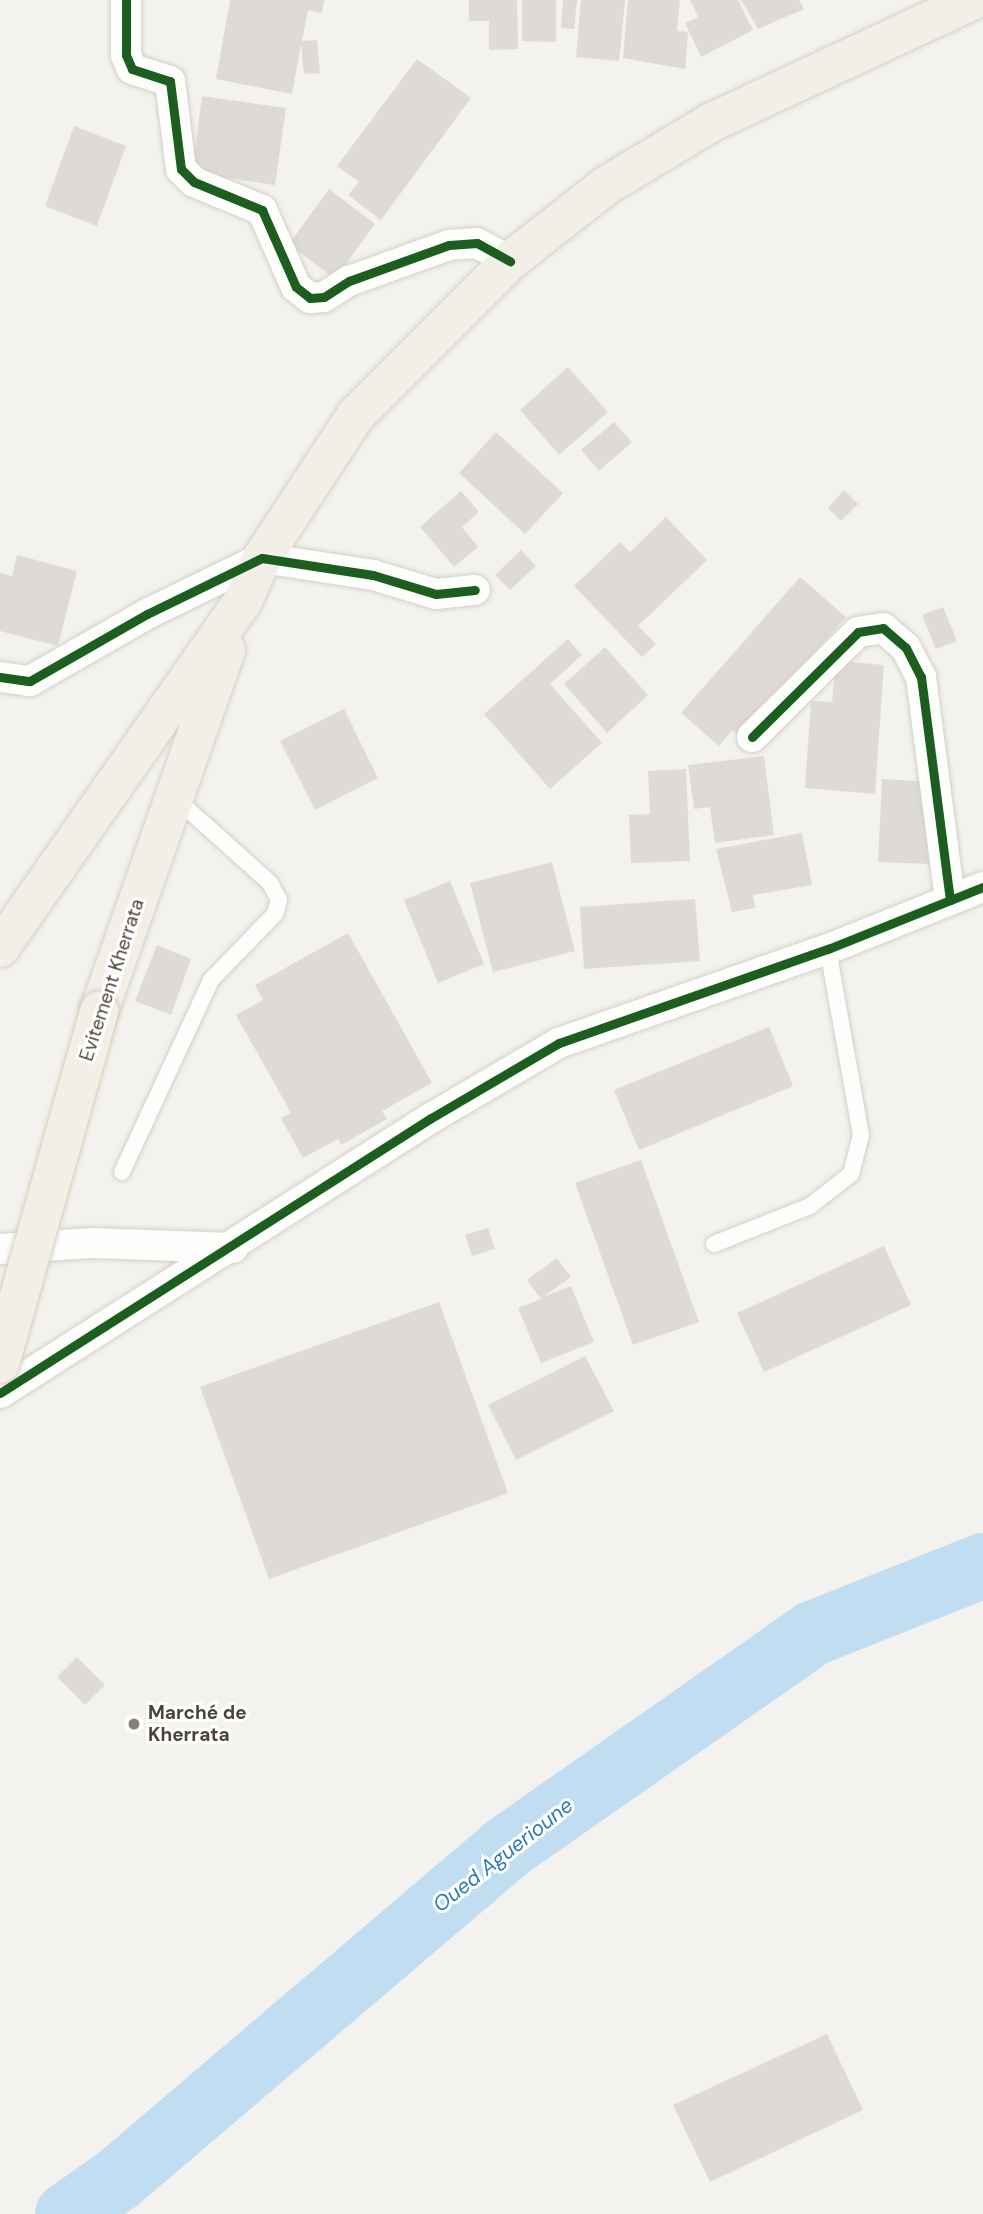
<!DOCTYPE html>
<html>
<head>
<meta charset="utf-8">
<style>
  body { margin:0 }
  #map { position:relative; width:983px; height:2214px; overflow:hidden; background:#f4f2ee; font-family:"DM Sans",sans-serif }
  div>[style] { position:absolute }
  .river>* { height:65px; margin:-32.5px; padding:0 32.5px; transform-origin:32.5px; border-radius:32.5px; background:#c0ddf1 }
  .building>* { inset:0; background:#dedbd6 }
  .roads { filter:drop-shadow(0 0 2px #d2d0cb) drop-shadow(0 0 2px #d2d0cb) }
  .lane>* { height:16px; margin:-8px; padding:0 8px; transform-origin:8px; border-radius:8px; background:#fdfdfc }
  .street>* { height:30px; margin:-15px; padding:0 15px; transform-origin:15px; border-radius:15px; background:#fdfdfc }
  .primary>* { height:38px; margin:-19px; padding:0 19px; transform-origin:19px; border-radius:19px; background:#f2efe6 }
  .bridges { filter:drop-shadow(0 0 2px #d6cebb) drop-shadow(0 0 2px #d6cebb) }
  .primary-bridge>* { height:38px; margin:-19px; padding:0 19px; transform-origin:19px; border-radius:19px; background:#f2efe6 }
  .cycleway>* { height:9px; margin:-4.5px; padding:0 4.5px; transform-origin:4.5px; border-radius:4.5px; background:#1b5e20 }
  .dots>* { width:19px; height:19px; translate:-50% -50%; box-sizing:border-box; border:4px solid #fff; border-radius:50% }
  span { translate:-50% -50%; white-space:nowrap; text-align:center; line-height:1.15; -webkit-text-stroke:6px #fff; paint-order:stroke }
  .street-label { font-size:19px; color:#4b4439 }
  .poi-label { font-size:19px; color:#4b4439; font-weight:700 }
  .left { translate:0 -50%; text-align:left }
  .water-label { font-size:21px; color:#2e7ab2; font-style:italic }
</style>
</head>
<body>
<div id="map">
  <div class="river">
    <div style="left:67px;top:2214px;width:61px;rotate:-35deg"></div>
    <div style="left:117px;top:2179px;width:514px;rotate:-40.42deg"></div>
    <div style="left:508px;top:1846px;width:371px;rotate:-35deg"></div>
    <div style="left:812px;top:1633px;width:184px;rotate:-21.7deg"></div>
  </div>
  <div class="building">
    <div style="clip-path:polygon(230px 0,324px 0,322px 13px,308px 10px,302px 41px,317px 40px,320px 73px,304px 74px,301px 45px,292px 94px,216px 79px)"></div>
    <div style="clip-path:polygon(469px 0,517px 0,518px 49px,489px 50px,489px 21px,469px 21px)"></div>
    <div style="clip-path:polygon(522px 0,556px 0,556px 42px,522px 41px)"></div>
    <div style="clip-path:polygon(563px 0,577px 0,574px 29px,561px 28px)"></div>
    <div style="clip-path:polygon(581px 0,625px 0,619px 61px,576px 57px)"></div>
    <div style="clip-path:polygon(628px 0,680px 0,677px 31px,688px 32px,685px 69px,623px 58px)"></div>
    <div style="clip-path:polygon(690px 0,738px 0,753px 30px,701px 57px,685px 23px,698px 17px)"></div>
    <div style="clip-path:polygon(741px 0,799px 0,804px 9px,758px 29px)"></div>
    <div style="clip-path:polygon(417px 59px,471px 98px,381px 220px,348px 195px,359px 182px,337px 166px)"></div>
    <div style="clip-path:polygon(202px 96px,286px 108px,275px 185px,192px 173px)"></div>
    <div style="clip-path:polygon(74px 126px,126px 146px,97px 226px,45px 206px)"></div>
    <div style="clip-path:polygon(329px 189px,375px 224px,335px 279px,289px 244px)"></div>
    <div style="clip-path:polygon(568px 367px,608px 412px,559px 455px,520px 410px)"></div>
    <div style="clip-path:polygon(614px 422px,632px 442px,599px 471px,581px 450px)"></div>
    <div style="clip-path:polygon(496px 432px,563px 493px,525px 534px,459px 473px)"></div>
    <div style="clip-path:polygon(844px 490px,858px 504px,841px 521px,828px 508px)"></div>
    <div style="clip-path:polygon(461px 491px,479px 512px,462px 527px,478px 547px,454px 567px,420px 527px)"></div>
    <div style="clip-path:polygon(666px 517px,707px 560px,638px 626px,656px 644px,642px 657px,574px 586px,620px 542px,630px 552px)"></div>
    <div style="clip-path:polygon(521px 550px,536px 566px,510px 590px,495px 575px)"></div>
    <div style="clip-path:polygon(17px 555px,77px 571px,58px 646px,0 631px,0 573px,12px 576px)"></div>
    <div style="clip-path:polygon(800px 577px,846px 617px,741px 736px,733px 730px,719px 746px,681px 713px)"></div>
    <div style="clip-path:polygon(943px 607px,957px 641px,936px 649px,922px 615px)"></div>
    <div style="clip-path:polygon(568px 639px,582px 655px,550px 684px,602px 743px,550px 789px,484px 714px)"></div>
    <div style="clip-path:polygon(605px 647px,648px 695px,607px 733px,564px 684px)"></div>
    <div style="clip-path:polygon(836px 661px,884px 665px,875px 794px,805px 788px,811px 701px,832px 702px)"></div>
    <div style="clip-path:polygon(344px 709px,378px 778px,315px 810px,280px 741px)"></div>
    <div style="clip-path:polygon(764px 756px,774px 835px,715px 843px,710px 807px,694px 809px,688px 765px)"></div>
    <div style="clip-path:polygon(686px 769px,690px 861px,631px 863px,629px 815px,650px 814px,648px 771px)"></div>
    <div style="clip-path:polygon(882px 779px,934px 782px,931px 864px,878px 862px)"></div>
    <div style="clip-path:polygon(802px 833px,812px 885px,753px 895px,755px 908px,732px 912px,716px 849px)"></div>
    <div style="clip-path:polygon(552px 862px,575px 951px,493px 972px,470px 883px)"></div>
    <div style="clip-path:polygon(450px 881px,484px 964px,438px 983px,404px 900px)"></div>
    <div style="clip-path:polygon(695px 899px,700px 961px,584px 969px,580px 907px)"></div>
    <div style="clip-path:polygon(348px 933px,432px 1083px,382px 1111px,387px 1119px,341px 1145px,338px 1139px,303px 1158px,281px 1118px,291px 1113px,236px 1015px,263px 1000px,255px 985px)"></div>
    <div style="clip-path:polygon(157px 945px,191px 959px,171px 1015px,135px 1001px)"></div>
    <div style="clip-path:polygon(769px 1027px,793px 1086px,639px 1150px,614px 1090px)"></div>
    <div style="clip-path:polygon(641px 1160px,699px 1322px,633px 1345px,575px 1183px)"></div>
    <div style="clip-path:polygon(488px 1228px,495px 1249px,472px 1256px,465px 1235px)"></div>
    <div style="clip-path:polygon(884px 1246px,911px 1305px,764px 1372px,737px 1313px)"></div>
    <div style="clip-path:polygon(557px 1258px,571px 1277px,543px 1297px,571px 1286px,594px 1342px,541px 1363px,518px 1308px,541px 1299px,527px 1280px)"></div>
    <div style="clip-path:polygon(439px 1302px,508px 1493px,269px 1579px,200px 1387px)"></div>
    <div style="clip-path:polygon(585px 1356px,614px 1411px,516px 1460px,488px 1405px)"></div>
    <div style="clip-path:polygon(77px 1657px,105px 1685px,85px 1705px,57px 1677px)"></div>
    <div style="clip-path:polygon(827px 2034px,863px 2110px,710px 2182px,673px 2105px)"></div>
  </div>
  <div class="roads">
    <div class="lane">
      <div style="left:122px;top:1172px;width:212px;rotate:-65.1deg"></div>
      <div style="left:211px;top:980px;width:92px;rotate:-45.9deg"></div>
      <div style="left:275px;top:914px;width:15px;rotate:-74deg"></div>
      <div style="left:279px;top:900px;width:19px;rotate:-118deg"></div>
      <div style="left:270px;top:883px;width:129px;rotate:-138.1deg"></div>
      <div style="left:714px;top:1244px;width:103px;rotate:-21.6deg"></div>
      <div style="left:810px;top:1206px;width:52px;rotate:-38deg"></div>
      <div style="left:851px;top:1174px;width:40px;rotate:-75.6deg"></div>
      <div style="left:861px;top:1135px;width:189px;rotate:-100.1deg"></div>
    </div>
    <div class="street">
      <div style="left:126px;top:0;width:55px;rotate:90deg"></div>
      <div style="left:126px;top:55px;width:15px;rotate:67deg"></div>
      <div style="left:132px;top:69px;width:40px;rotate:18deg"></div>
      <div style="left:170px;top:81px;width:89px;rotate:82.9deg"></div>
      <div style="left:181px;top:169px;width:18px;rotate:45deg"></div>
      <div style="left:194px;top:182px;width:74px;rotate:22.4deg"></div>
      <div style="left:262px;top:210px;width:84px;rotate:66.2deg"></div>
      <div style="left:296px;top:287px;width:18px;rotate:38deg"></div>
      <div style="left:310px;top:298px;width:14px;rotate:-4deg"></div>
      <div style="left:324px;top:297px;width:30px;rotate:-33deg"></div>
      <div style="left:349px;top:281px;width:106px;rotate:-19.8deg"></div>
      <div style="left:449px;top:245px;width:28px;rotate:-4deg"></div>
      <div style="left:477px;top:243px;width:38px;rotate:29deg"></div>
      <div style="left:0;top:677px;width:30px;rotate:8deg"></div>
      <div style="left:30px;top:681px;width:135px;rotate:-29.8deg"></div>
      <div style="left:147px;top:614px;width:128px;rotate:-26deg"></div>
      <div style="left:262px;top:558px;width:112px;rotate:8.7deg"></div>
      <div style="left:373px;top:575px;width:66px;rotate:16.8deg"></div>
      <div style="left:436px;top:594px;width:39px;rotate:-6deg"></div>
      <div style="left:752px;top:737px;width:149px;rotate:-44.7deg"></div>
      <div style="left:858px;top:632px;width:25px;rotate:-9deg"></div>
      <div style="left:883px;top:628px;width:30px;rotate:41deg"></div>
      <div style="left:906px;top:648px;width:33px;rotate:63deg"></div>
      <div style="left:921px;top:677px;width:225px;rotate:82.6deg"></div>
      <div style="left:0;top:1249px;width:92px;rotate:-3.7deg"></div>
      <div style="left:92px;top:1243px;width:141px;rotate:2deg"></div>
      <div style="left:0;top:1393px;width:511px;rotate:-32.54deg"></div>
      <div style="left:431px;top:1118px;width:148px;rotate:-30.4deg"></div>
      <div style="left:559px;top:1043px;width:285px;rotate:-19.3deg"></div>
      <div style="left:828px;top:949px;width:167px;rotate:-21.8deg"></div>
    </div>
    <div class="primary">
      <div style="left:0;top:948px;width:424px;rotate:-55deg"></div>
      <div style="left:243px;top:601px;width:47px;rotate:-66.2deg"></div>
      <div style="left:262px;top:558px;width:171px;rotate:-56.7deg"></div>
      <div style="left:356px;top:415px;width:218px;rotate:-45deg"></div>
      <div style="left:510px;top:261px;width:123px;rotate:-38.1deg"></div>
      <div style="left:607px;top:185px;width:120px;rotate:-31deg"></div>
      <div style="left:710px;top:123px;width:291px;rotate:-25deg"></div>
      <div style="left:99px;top:1011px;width:383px;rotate:-70.6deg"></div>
    </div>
  </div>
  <div class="bridges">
    <div class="primary-bridge">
      <div style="left:0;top:1364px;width:367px;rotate:-74.3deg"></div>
    </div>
  </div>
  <div class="cycleway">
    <div style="left:126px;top:0;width:55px;rotate:90deg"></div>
    <div style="left:126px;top:55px;width:15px;rotate:67deg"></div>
    <div style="left:132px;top:69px;width:40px;rotate:18deg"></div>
    <div style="left:170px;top:81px;width:89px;rotate:82.9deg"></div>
    <div style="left:181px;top:169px;width:18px;rotate:45deg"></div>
    <div style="left:194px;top:182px;width:74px;rotate:22.4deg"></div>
    <div style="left:262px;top:210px;width:84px;rotate:66.2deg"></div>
    <div style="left:296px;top:287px;width:18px;rotate:38deg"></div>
    <div style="left:310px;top:298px;width:14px;rotate:-4deg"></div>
    <div style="left:324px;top:297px;width:30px;rotate:-33deg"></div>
    <div style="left:349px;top:281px;width:106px;rotate:-19.8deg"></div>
    <div style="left:449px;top:245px;width:28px;rotate:-4deg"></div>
    <div style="left:477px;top:243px;width:38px;rotate:29deg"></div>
    <div style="left:0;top:677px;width:30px;rotate:8deg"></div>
    <div style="left:30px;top:681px;width:135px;rotate:-29.8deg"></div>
    <div style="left:147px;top:614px;width:128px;rotate:-26deg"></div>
    <div style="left:262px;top:558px;width:112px;rotate:8.7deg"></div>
    <div style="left:373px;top:575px;width:66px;rotate:16.8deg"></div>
    <div style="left:436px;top:594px;width:39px;rotate:-6deg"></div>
    <div style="left:752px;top:737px;width:149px;rotate:-44.7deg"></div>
    <div style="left:858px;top:632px;width:25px;rotate:-9deg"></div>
    <div style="left:883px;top:628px;width:30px;rotate:41deg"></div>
    <div style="left:906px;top:648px;width:33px;rotate:63deg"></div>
    <div style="left:921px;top:677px;width:225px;rotate:82.6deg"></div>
    <div style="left:0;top:1393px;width:511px;rotate:-32.54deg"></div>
    <div style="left:431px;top:1118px;width:148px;rotate:-30.4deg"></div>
    <div style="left:559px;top:1043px;width:285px;rotate:-19.3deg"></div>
    <div style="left:828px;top:949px;width:167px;rotate:-21.8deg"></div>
  </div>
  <div class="dots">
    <div style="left:134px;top:1724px;background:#868178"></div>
  </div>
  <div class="street-label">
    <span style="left:112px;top:980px;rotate:-72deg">Evitement Kherrata</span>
  </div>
  <div class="poi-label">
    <span class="left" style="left:148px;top:1724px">Marché de<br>Kherrata</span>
  </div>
  <div class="water-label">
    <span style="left:503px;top:1855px;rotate:-38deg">Oued Aguerioune</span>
  </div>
</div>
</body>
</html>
